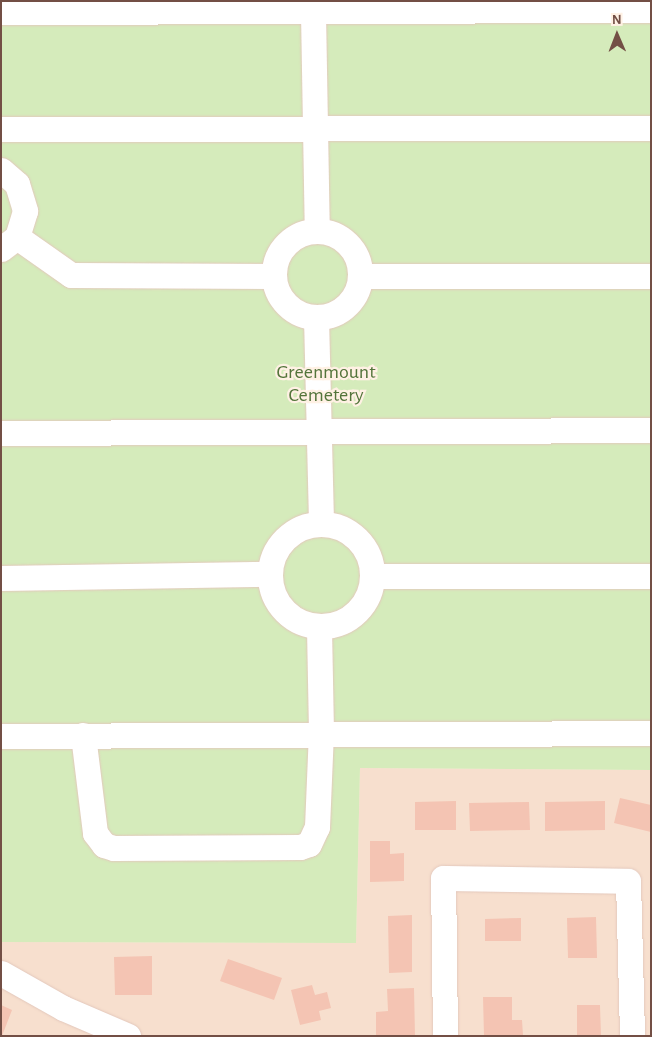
<!DOCTYPE html>
<html>
<head>
<meta charset="utf-8">
<style>
  body { margin:0 }
  #map { position:relative; width:652px; height:1037px; overflow:hidden; background:#fdecdd; font-family:"Alegreya Sans",sans-serif }
  div>[style] { position:absolute }
  .residential>* { inset:0; background:#f7dfce }
  .green>* { inset:0; background:#d5ebbb }
  .building>* { inset:0; background:#f4c4b3 }
  .roads { filter:drop-shadow(0 0 1px #e3c8bc) drop-shadow(0 0 1px #e3c8bc) }
  .minor>* { height:25px; margin:-12.5px; padding:0 12.5px; transform-origin:12.5px; border-radius:12.5px; background:#fff }
  .minor>.ring { margin:-12.5px; padding:0; box-sizing:content-box; background:none; border:25px solid #fff; border-radius:50% }
  span { translate:-50% -50%; white-space:nowrap; text-align:center; line-height:1.15; -webkit-text-stroke:4.5px #fff1e4; paint-order:stroke }
  .park-label { font-size:20px; color:#53743a }
  .frame { position:absolute; inset:0; border:2px solid #734f45; pointer-events:none }
  .north { position:absolute; left:592px; top:10px; width:50px; height:50px; -webkit-text-stroke:4px #fff1e4; paint-order:stroke; rotate:359deg; font-size:14px; font-weight:700; line-height:20px; text-align:center; color:#734f45 }
  .north::after { content:''; display:block; margin:auto; width:18px; height:22px; background:#734f45; clip-path:polygon(50% 0,100% 100%,50% 72%,0 100%) }
</style>
</head>
<body>
<div id="map">
  <div class="residential">
    <div style="clip-path:polygon(360px 768px,651px 770px,651px 1036px,1px 1036px,1px 942px,356px 943px)"></div>
  </div>
  <div class="green">
    <div style="clip-path:polygon(1px 1px,651px 1px,651px 770px,360px 768px,356px 943px,1px 942px)"></div>
  </div>
  <div class="building">
    <div style="clip-path:polygon(620px 798px,651px 805px,651px 832px,614px 823px)"></div>
    <div style="clip-path:polygon(456px 801px,456px 830px,415px 830px,415px 802px)"></div>
    <div style="clip-path:polygon(605px 801px,605px 830px,545px 831px,545px 802px)"></div>
    <div style="clip-path:polygon(529px 802px,530px 830px,470px 831px,469px 803px)"></div>
    <div style="clip-path:polygon(370px 841px,390px 841px,390px 854px,404px 853px,404px 881px,370px 882px)"></div>
    <div style="clip-path:polygon(412px 915px,412px 972px,389px 973px,388px 916px)"></div>
    <div style="clip-path:polygon(596px 917px,597px 958px,568px 958px,567px 918px)"></div>
    <div style="clip-path:polygon(521px 918px,521px 941px,485px 941px,485px 919px)"></div>
    <div style="clip-path:polygon(152px 956px,152px 995px,115px 995px,114px 957px)"></div>
    <div style="clip-path:polygon(228px 959px,282px 978px,274px 1000px,220px 981px)"></div>
    <div style="clip-path:polygon(312px 985px,315px 995px,327px 992px,331px 1008px,319px 1011px,321px 1020px,300px 1025px,291px 990px)"></div>
    <div style="clip-path:polygon(414px 988px,415px 1036px,376px 1036px,376px 1012px,388px 1011px,387px 989px)"></div>
    <div style="clip-path:polygon(483px 997px,512px 997px,512px 1020px,522px 1020px,523px 1035px,484px 1036px)"></div>
    <div style="clip-path:polygon(1px 1005px,12px 1010px,2px 1036px,1px 1036px)"></div>
    <div style="clip-path:polygon(577px 1005px,600px 1005px,601px 1036px,577px 1036px)"></div>
  </div>
  <div class="roads">
    <div class="minor">
      <div style="left:1px;top:12px;width:650px;rotate:-0.18deg"></div>
      <div style="left:313px;top:12px;width:219px;rotate:89deg"></div>
      <div style="left:1px;top:129px;width:650px;rotate:-0.09deg"></div>
      <div style="left:1px;top:170px;width:21px;rotate:41deg"></div>
      <div style="left:17px;top:184px;width:28px;rotate:73deg"></div>
      <div style="left:25px;top:211px;width:27px;rotate:107deg"></div>
      <div style="left:17px;top:237px;width:20px;rotate:143deg"></div>
      <div class="ring" style="left:274px;top:231px;width:61px;height:61px"></div>
      <div style="left:17px;top:237px;width:66px;rotate:35.1deg"></div>
      <div style="left:71px;top:275px;width:202px;rotate:0.3deg"></div>
      <div style="left:360px;top:276px;width:291px"></div>
      <div style="left:316px;top:317px;width:206px;rotate:88.6deg"></div>
      <div style="left:1px;top:433px;width:650px;rotate:-0.26deg"></div>
      <div class="ring" style="left:270px;top:524px;width:77px;height:77px"></div>
      <div style="left:373px;top:576px;width:278px"></div>
      <div style="left:1px;top:578px;width:269px;rotate:-0.9deg"></div>
      <div style="left:83px;top:735px;width:99px;rotate:83deg"></div>
      <div style="left:95px;top:833px;width:15px;rotate:53deg"></div>
      <div style="left:104px;top:845px;width:10px;rotate:17deg"></div>
      <div style="left:114px;top:848px;width:186px;rotate:-0.3deg"></div>
      <div style="left:300px;top:847px;width:9px;rotate:-18deg"></div>
      <div style="left:309px;top:844px;width:19px;rotate:-65deg"></div>
      <div style="left:317px;top:827px;width:95px;rotate:-87.6deg"></div>
      <div style="left:321px;top:732px;width:106px;rotate:-91.1deg"></div>
      <div style="left:1px;top:736px;width:650px;rotate:-0.26deg"></div>
      <div style="left:1px;top:973px;width:71px;rotate:29.4deg"></div>
      <div style="left:63px;top:1008px;width:71px;rotate:23.3deg"></div>
      <div style="left:445px;top:1036px;width:158px;rotate:-90.7deg"></div>
      <div style="left:443px;top:878px;width:185px;rotate:0.9deg"></div>
      <div style="left:628px;top:881px;width:155px;rotate:88.5deg"></div>
    </div>
  </div>
  <div class="park-label">
    <span style="left:326px;top:384px">Greenmount<br>Cemetery</span>
  </div>
  <div class="frame"></div>
  <div class="north">N</div>
</div>
</body>
</html>
